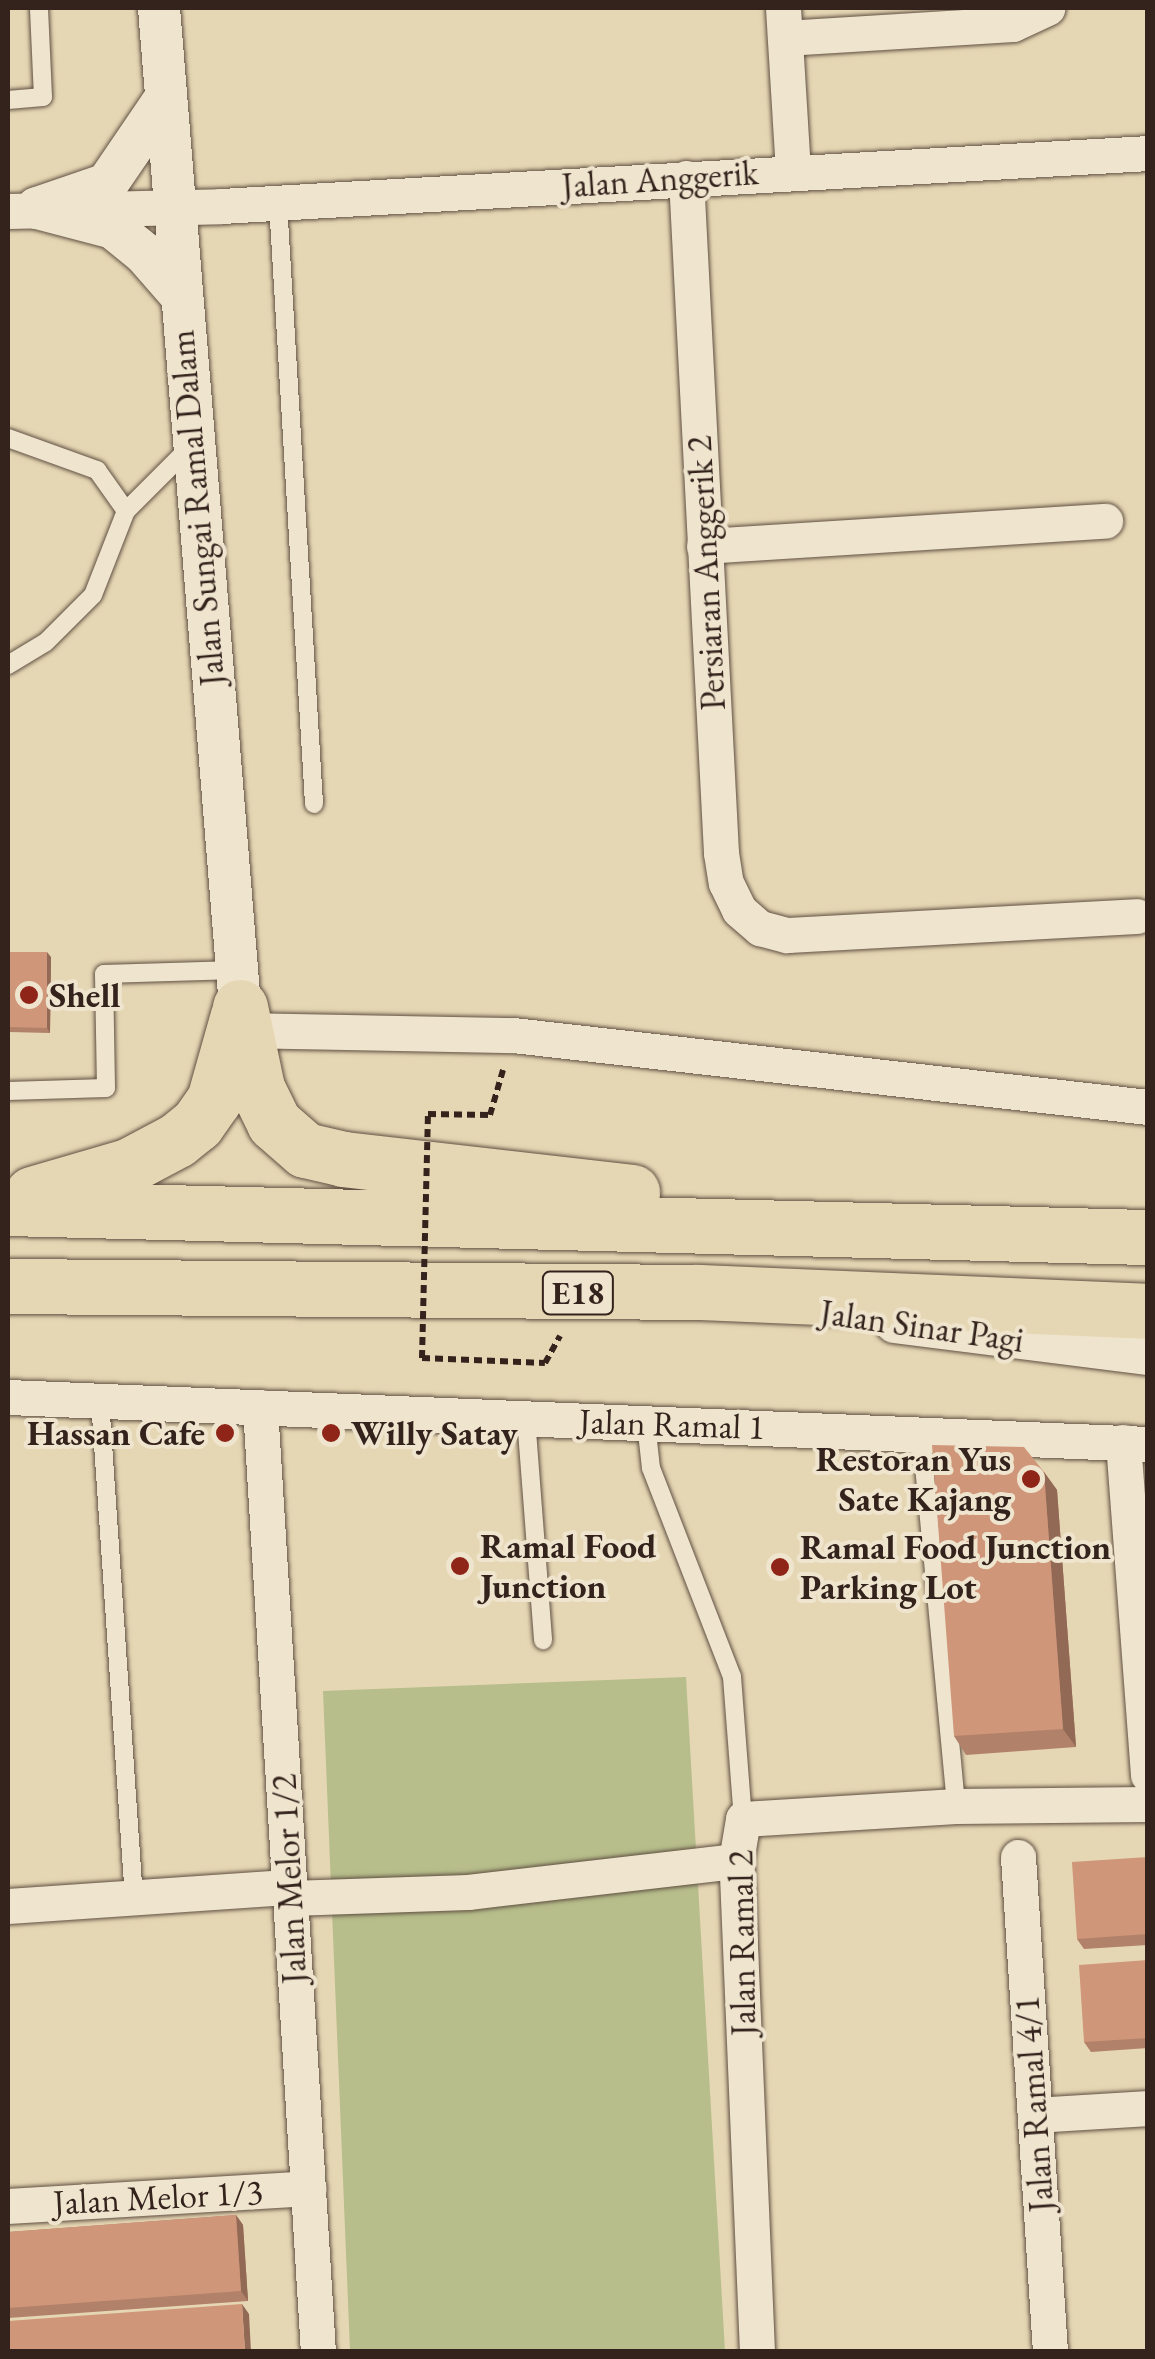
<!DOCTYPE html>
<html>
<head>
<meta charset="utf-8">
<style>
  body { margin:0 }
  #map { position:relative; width:1155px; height:2359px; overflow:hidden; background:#e6d7b4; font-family:"EB Garamond",serif }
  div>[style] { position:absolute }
  .green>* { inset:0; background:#b7be8b }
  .path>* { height:6px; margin-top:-3px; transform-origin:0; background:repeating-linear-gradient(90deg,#34231d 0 8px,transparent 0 13px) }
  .roads { filter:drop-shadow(0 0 2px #605043) drop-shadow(0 0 2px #605043) }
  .service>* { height:18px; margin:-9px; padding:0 9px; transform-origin:9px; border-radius:9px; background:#efe5ce }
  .minor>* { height:35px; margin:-17.5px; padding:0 17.5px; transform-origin:17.5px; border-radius:17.5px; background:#efe5ce }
  .tertiary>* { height:42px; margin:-21px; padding:0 21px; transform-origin:21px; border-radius:21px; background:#efe5ce }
  .motorway>* { height:55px; margin:-27.5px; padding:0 27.5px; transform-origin:27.5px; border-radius:27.5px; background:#e6d7b4 }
  .path-bridge>* { height:6px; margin-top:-3px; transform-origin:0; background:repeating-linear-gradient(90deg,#34231d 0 8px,transparent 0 13px) }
  .wall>* { inset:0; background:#b28169 }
  .shaded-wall>* { inset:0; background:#916955 }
  .building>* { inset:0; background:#cf967a }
  .dots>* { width:28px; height:28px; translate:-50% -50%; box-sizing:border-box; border:5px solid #efe5ce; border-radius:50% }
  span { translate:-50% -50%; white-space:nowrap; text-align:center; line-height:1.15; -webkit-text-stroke:8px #efe5ce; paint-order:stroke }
  .shield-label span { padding:2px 8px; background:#efe5ce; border:2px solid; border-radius:8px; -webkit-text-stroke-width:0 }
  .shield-label { font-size:32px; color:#34231d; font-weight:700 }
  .street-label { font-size:35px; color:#34231d }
  .poi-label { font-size:35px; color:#34231d; font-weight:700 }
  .left { translate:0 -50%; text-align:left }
  .right { translate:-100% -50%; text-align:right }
  .frame { position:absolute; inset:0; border:10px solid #34231d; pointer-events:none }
</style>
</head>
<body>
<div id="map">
  <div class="green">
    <div style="clip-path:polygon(686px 1677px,725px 2351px,350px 2351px,323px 1691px)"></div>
  </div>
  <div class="path">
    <div style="left:428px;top:1114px;width:62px;rotate:0.9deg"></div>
    <div style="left:490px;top:1115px;width:47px;rotate:-73.9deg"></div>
    <div style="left:422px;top:1358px;width:123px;rotate:2.3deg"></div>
    <div style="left:545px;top:1363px;width:31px;rotate:-61deg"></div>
  </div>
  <div class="roads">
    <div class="service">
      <div style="left:8px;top:100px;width:35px;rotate:-5deg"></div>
      <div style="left:43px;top:97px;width:89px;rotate:-92.6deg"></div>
      <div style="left:278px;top:203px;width:602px;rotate:86.57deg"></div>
      <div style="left:8px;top:438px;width:95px;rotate:19.8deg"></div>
      <div style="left:97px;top:470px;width:50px;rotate:54.7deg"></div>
      <div style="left:8px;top:665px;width:44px;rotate:-31.2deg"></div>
      <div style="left:46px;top:642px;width:66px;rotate:-45deg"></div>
      <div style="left:93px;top:595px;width:90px;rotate:-68.6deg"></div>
      <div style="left:126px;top:511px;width:93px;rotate:-45deg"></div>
      <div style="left:8px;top:1091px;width:98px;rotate:-1.8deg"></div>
      <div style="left:106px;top:1088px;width:114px;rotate:-91deg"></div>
      <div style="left:104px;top:974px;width:132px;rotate:-1.7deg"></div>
      <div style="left:100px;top:1400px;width:499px;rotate:86.1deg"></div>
      <div style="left:526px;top:1418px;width:223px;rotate:85.6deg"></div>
      <div style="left:646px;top:1423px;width:45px;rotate:83.7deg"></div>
      <div style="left:651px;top:1468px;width:224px;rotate:68.8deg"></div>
      <div style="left:732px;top:1677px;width:142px;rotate:85.6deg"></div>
      <div style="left:921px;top:1434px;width:374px;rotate:84.6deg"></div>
    </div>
    <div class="minor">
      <div style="left:783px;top:8px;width:163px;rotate:86.5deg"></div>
      <div style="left:785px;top:38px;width:228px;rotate:-3.5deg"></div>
      <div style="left:1013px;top:24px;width:38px;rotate:-25deg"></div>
      <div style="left:686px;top:178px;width:676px;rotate:87.03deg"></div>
      <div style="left:721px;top:853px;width:30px;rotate:81deg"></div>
      <div style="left:726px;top:883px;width:30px;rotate:64deg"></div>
      <div style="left:739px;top:910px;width:28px;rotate:41deg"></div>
      <div style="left:760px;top:928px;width:28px;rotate:15deg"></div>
      <div style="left:787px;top:935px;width:350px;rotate:-3.1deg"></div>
      <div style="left:8px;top:211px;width:213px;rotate:-1.3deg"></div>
      <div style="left:221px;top:206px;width:929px;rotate:-3.27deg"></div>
      <div style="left:704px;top:546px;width:402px;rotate:-3.6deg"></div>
      <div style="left:244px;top:1030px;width:269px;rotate:1.1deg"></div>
      <div style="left:513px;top:1035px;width:639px;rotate:6.47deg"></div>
      <div style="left:8px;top:1397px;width:1141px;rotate:2.36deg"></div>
      <div style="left:260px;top:1407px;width:947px;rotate:86.49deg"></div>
      <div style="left:1123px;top:1442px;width:334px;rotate:85.7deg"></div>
      <div style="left:1018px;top:1857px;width:496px;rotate:86.3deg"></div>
      <div style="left:290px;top:1898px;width:178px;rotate:-1.9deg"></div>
      <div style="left:468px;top:1892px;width:270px;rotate:-6.6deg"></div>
      <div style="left:8px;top:1906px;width:283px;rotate:-3.9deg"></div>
      <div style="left:1035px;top:2115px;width:113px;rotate:-3.5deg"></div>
      <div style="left:8px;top:2206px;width:301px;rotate:-3.4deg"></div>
      <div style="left:757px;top:2352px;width:491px;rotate:-92.4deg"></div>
      <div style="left:736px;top:1861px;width:43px;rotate:-80.5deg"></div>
      <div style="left:743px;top:1819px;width:213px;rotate:-3.5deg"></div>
      <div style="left:956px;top:1806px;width:192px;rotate:-0.6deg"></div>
    </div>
    <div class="tertiary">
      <div style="left:159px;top:8px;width:1002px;rotate:85.36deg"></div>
      <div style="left:37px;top:208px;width:74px;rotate:-18.9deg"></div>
      <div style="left:107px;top:184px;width:103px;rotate:-55.7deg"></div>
      <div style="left:37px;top:208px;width:79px;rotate:14.7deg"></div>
      <div style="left:113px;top:228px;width:40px;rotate:39deg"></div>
      <div style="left:144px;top:253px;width:53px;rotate:48.8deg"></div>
      <div style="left:895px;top:1322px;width:255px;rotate:7.2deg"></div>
    </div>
    <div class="motorway">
      <div style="left:240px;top:1007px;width:83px;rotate:78.1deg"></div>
      <div style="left:257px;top:1088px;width:39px;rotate:64deg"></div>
      <div style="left:274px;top:1123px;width:41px;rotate:41.1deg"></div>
      <div style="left:305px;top:1150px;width:39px;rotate:13deg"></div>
      <div style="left:343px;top:1159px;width:291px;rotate:6.5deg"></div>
      <div style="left:32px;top:1194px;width:100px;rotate:-16.3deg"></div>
      <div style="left:128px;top:1166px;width:55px;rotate:-28deg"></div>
      <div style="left:177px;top:1140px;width:26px;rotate:-39deg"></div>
      <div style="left:197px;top:1124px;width:29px;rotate:-55deg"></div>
      <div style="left:214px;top:1100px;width:88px;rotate:-74.2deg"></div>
      <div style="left:8px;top:1208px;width:1140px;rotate:1.46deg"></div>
      <div style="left:8px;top:1286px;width:690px;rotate:0.5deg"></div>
      <div style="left:698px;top:1292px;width:450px;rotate:2.4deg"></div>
    </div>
  </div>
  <div class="path-bridge">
    <div style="left:422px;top:1358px;width:244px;rotate:-88.6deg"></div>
  </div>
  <div class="wall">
    <div style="clip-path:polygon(8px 952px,51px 957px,50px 1033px,8px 1032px)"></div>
    <div style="clip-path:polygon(1044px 1472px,1057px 1490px,1076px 1747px,966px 1755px,954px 1736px)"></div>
    <div style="clip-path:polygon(1148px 1857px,1148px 1945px,1084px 1949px,1077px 1939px)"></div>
    <div style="clip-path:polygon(1148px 1960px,1148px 2048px,1091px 2052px,1084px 2042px)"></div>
    <div style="clip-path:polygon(236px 2215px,243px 2225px,248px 2301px,8px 2318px,8px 2232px)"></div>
  </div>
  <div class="shaded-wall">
    <div style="clip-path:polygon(47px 952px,51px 957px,50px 1033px,47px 1028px)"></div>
    <div style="clip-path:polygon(1044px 1472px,1057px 1490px,1076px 1747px,1063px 1729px)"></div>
    <div style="clip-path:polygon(236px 2215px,243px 2225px,248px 2301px,241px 2291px)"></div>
    <div style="clip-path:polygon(242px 2304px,249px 2314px,251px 2352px,245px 2352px)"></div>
  </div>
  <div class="building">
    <div style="clip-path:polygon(8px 952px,47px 952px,47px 1028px,8px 1027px)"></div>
    <div style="clip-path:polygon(932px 1445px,1024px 1447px,1044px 1472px,1063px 1729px,954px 1736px)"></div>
    <div style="clip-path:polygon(1148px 1857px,1148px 1934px,1077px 1939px,1072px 1862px)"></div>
    <div style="clip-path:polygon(1148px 1960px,1148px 2038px,1084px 2042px,1079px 1965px)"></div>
    <div style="clip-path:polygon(236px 2215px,241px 2291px,8px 2308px,8px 2232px)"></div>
    <div style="clip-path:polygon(242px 2304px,245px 2352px,8px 2352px,8px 2321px)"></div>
  </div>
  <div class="dots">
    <div style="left:29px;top:995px;background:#8f2418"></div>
    <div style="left:225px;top:1433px;background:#8f2418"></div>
    <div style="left:331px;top:1433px;background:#8f2418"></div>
    <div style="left:1031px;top:1479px;background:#8f2418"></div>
    <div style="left:460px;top:1566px;background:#8f2418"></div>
    <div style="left:780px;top:1567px;background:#8f2418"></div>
  </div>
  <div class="shield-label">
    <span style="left:578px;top:1293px">E18</span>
  </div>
  <div class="street-label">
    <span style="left:660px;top:179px;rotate:-4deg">Jalan Anggerik</span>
    <span style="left:197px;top:508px;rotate:-95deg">Jalan Sungai Ramal Dalam</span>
    <span style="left:706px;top:573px;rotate:-93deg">Persiaran Anggerik 2</span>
    <span style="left:922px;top:1326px;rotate:8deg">Jalan Sinar Pagi</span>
    <span style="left:672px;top:1424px;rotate:2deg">Jalan Ramal 1</span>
    <span style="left:289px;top:1879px;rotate:-93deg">Jalan Melor 1/2</span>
    <span style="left:742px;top:1943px;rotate:-91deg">Jalan Ramal 2</span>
    <span style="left:1034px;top:2104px;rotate:-94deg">Jalan Ramal 4/1</span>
    <span style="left:158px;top:2197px;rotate:-3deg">Jalan Melor 1/3</span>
  </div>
  <div class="poi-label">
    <span class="left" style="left:49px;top:995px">Shell</span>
    <span class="right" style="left:205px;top:1433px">Hassan Cafe</span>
    <span class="left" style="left:351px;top:1433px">Willy Satay</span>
    <span class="right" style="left:1011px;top:1479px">Restoran Yus<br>Sate Kajang</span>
    <span class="left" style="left:480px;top:1566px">Ramal Food<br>Junction</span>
    <span class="left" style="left:800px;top:1567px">Ramal Food Junction<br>Parking Lot</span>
  </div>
  <div class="frame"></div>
</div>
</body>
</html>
